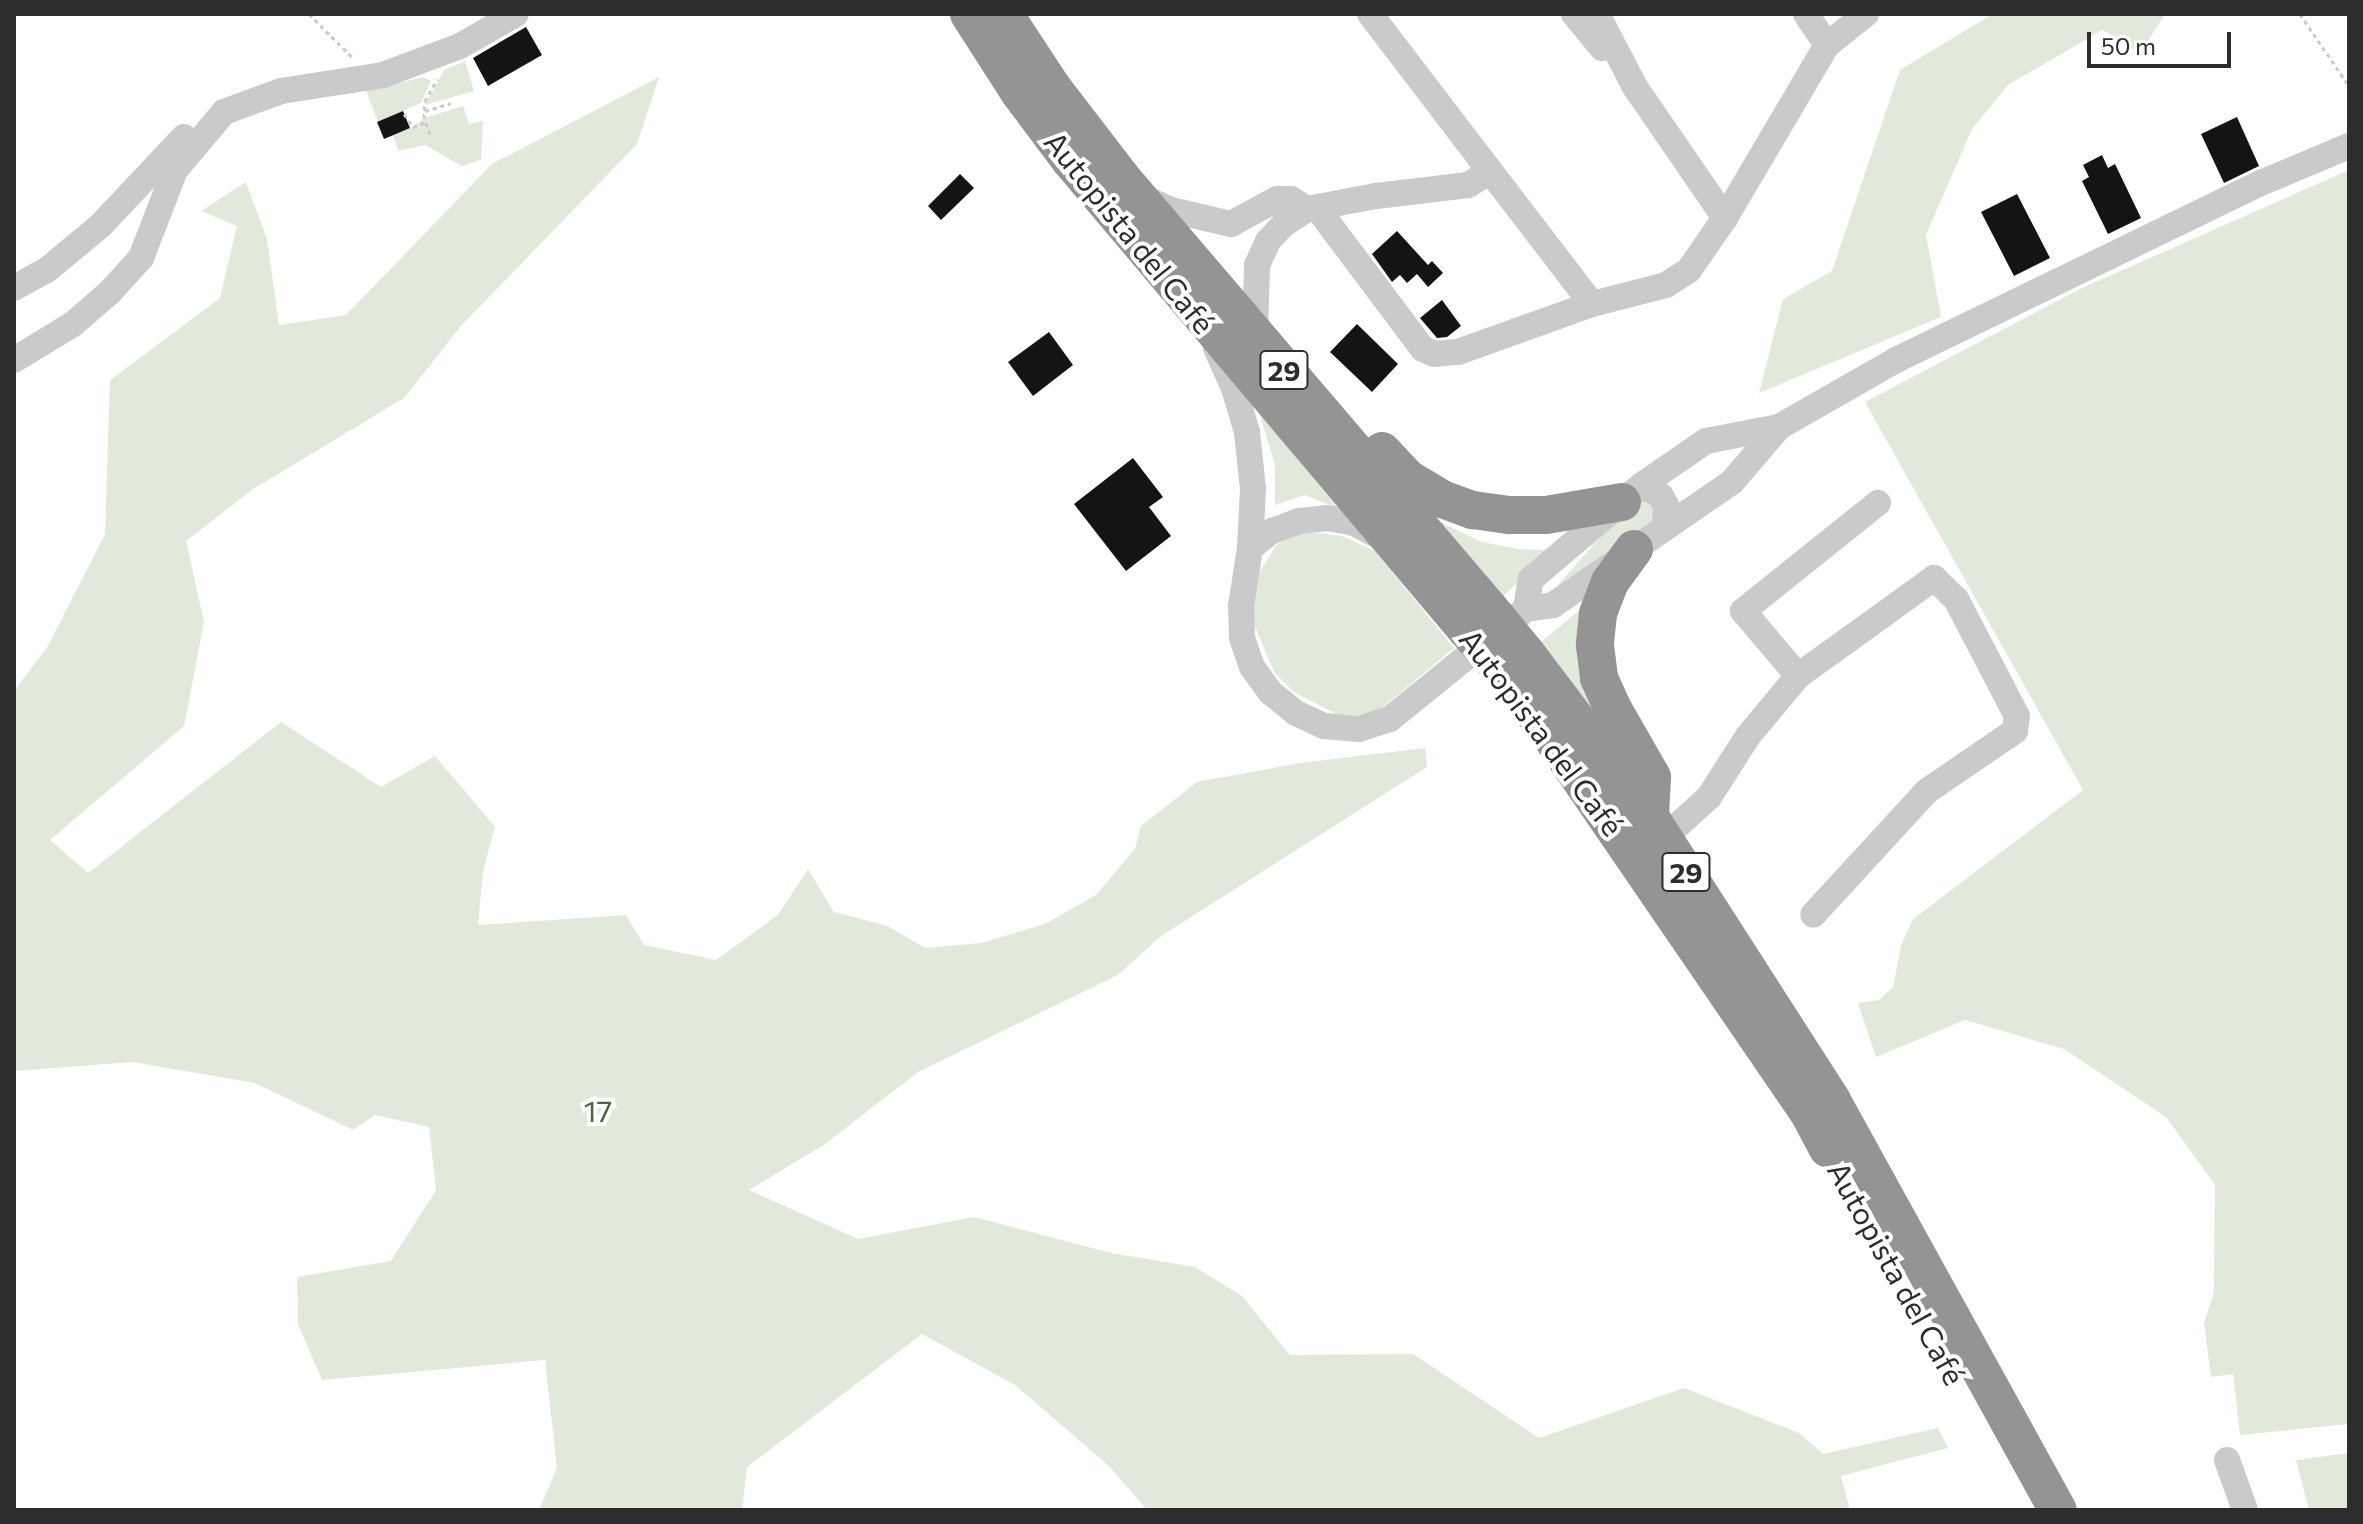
<!DOCTYPE html>
<html>
<head>
<meta charset="utf-8">
<style>
  body { margin:0 }
  #map { position:relative; width:2363px; height:1524px; overflow:hidden; background:#fff; font-family:Commissioner,sans-serif }
  div>[style] { position:absolute }
  .green>* { inset:0; background:#e1eada }
  .building>* { inset:0; background:#141414 }
  .path>* { height:3px; margin-top:-1.5px; transform-origin:0; background:repeating-linear-gradient(90deg,#cacaca 0 4px,transparent 0 8px) }
  .minor>* { height:26px; margin:-13px; padding:0 13px; transform-origin:13px; border-radius:13px; background:#cacaca }
  .highway>* { height:38px; margin:-19px; padding:0 19px; transform-origin:19px; border-radius:19px; background:#949494 }
  .highway-bridge>* { height:38px; margin:-19px; padding:0 19px; transform-origin:19px; border-radius:19px; background:#949494 }
  span { translate:-50% -50%; white-space:nowrap; text-align:center; line-height:1.15; -webkit-text-stroke:8px #fff; paint-order:stroke }
  .shield-label span { padding:2px 6px; background:#fff; border:2px solid; border-radius:6px; -webkit-text-stroke-width:0 }
  .shield-label { font-size:28px; color:#2d2d2d; font-weight:700 }
  .street-label { font-size:30px; color:#2d2d2d }
  .park-label { font-size:30px; color:#4c673b }
  .frame { position:absolute; inset:0; border:16px solid #2d2d2d; pointer-events:none }
  .scale { position:absolute; left:2087px; top:32px; width:144px; height:36px; box-sizing:border-box; border:4px solid #2d2d2d; border-top:0; padding-left:10px; font-size:24px; line-height:28px; white-space:nowrap; color:#2d2d2d; -webkit-text-stroke:6px #fff; paint-order:stroke }
</style>
</head>
<body>
<div id="map">
  <div class="green">
    <div style="clip-path:polygon(1993px 14px,2165px 14px,2140px 53px,2102px 30px,2008px 85px,1972px 129px,1926px 235px,1941px 317px,1759px 393px,1783px 299px,1832px 271px,1900px 70px)"></div>
    <div style="clip-path:polygon(465px 61px,474px 91px,425px 105px,444px 70px)"></div>
    <div style="clip-path:polygon(423px 77px,431px 81px,421px 103px,378px 122px,366px 91px)"></div>
    <div style="clip-path:polygon(659px 77px,637px 144px,461px 326px,404px 398px,253px 489px,186px 541px,204px 622px,184px 726px,50px 840px,88px 873px,281px 722px,381px 787px,435px 756px,495px 827px,483px 871px,478px 925px,626px 915px,644px 945px,716px 960px,778px 915px,808px 869px,834px 912px,888px 926px,925px 948px,981px 943px,1045px 924px,1096px 895px,1135px 849px,1141px 826px,1197px 782px,1300px 763px,1425px 748px,1427px 767px,1161px 936px,1118px 975px,918px 1072px,825px 1144px,749px 1190px,858px 1239px,974px 1217px,1111px 1253px,1195px 1267px,1242px 1296px,1290px 1355px,1413px 1354px,1539px 1438px,1684px 1388px,1799px 1433px,1823px 1454px,1938px 1428px,1948px 1448px,1841px 1476px,1850px 1510px,1147px 1510px,1110px 1467px,1015px 1385px,922px 1334px,747px 1467px,742px 1510px,539px 1510px,557px 1468px,545px 1360px,322px 1380px,298px 1324px,297px 1277px,391px 1261px,436px 1190px,429px 1127px,375px 1115px,353px 1130px,255px 1083px,133px 1062px,14px 1071px,14px 691px,48px 646px,105px 534px,110px 380px,220px 298px,237px 226px,201px 211px,246px 182px,267px 239px,279px 325px,346px 315px,492px 164px)"></div>
    <div style="clip-path:polygon(463px 106px,469px 124px,483px 121px,481px 160px,462px 166px,425px 145px,398px 151px,393px 135px,413px 127px,424px 118px)"></div>
    <div style="clip-path:polygon(2349px 170px,2349px 1424px,2240px 1435px,2233px 1374px,2211px 1377px,2204px 1323px,2214px 1292px,2215px 1185px,2166px 1117px,2064px 1049px,1965px 1020px,1876px 1057px,1858px 1003px,1879px 1000px,1893px 987px,1901px 946px,1912px 920px,2083px 790px,1865px 402px,2082px 288px)"></div>
    <div style="clip-path:polygon(1259px 412px,1338px 508px,1305px 495px,1275px 505px,1275px 465px)"></div>
    <div style="clip-path:polygon(1635px 497px,1655px 504px,1659px 518px,1647px 534px,1557px 586px)"></div>
    <div style="clip-path:polygon(1432px 518px,1482px 542px,1518px 549px,1553px 550px,1502px 597px)"></div>
    <div style="clip-path:polygon(1307px 532px,1342px 536px,1375px 551px,1454px 648px,1376px 713px,1342px 717px,1295px 693px,1274px 672px,1251px 617px,1258px 574px,1276px 546px,1288px 536px)"></div>
    <div style="clip-path:polygon(1587px 604px,1595px 715px,1540px 643px)"></div>
    <div style="clip-path:polygon(2349px 1453px,2349px 1510px,2309px 1510px,2296px 1460px)"></div>
  </div>
  <div class="building">
    <div style="clip-path:polygon(526px 27px,542px 55px,488px 86px,473px 58px)"></div>
    <div style="clip-path:polygon(403px 111px,410px 128px,384px 139px,377px 122px)"></div>
    <div style="clip-path:polygon(2237px 117px,2259px 166px,2224px 183px,2201px 134px)"></div>
    <div style="clip-path:polygon(2102px 155px,2108px 168px,2115px 164px,2141px 218px,2108px 234px,2082px 181px,2089px 177px,2083px 165px)"></div>
    <div style="clip-path:polygon(960px 174px,974px 188px,941px 220px,928px 206px)"></div>
    <div style="clip-path:polygon(2017px 194px,2050px 258px,2014px 276px,1981px 212px)"></div>
    <div style="clip-path:polygon(1397px 231px,1428px 265px,1432px 261px,1443px 273px,1428px 287px,1417px 274px,1407px 283px,1400px 275px,1392px 282px,1372px 254px)"></div>
    <div style="clip-path:polygon(1442px 300px,1461px 326px,1447px 337px,1437px 338px,1420px 318px)"></div>
    <div style="clip-path:polygon(1357px 324px,1398px 364px,1372px 392px,1330px 352px)"></div>
    <div style="clip-path:polygon(1049px 332px,1073px 365px,1033px 396px,1008px 362px)"></div>
    <div style="clip-path:polygon(1133px 458px,1163px 497px,1149px 507px,1171px 536px,1126px 571px,1074px 504px)"></div>
  </div>
  <div class="path">
    <div style="left:309px;top:14px;width:61px;rotate:45deg"></div>
    <div style="left:2300px;top:14px;width:87px;rotate:55.8deg"></div>
    <div style="left:425px;top:111px;width:27px;rotate:-17deg"></div>
    <div style="left:404px;top:114px;width:16px;rotate:55deg"></div>
    <div style="left:413px;top:127px;width:14px;rotate:-21deg"></div>
    <div style="left:430px;top:134px;width:17px;rotate:-111deg"></div>
    <div style="left:424px;top:118px;width:17px;rotate:-87deg"></div>
    <div style="left:425px;top:101px;width:25px;rotate:-61deg"></div>
  </div>
  <div class="minor">
    <div style="left:1574px;top:14px;width:44px;rotate:50.5deg"></div>
    <div style="left:1597px;top:14px;width:82px;rotate:62.5deg"></div>
    <div style="left:1635px;top:87px;width:159px;rotate:55.5deg"></div>
    <div style="left:1806px;top:14px;width:37px;rotate:56deg"></div>
    <div style="left:1827px;top:45px;width:50px;rotate:-38.5deg"></div>
    <div style="left:1490px;top:171px;width:168px;rotate:52.5deg"></div>
    <div style="left:1592px;top:304px;width:76px;rotate:-14.4deg"></div>
    <div style="left:1666px;top:285px;width:27px;rotate:-33deg"></div>
    <div style="left:1689px;top:270px;width:63px;rotate:-55.3deg"></div>
    <div style="left:1725px;top:218px;width:201px;rotate:-59.5deg"></div>
    <div style="left:1145px;top:198px;width:29px;rotate:25deg"></div>
    <div style="left:1171px;top:210px;width:62px;rotate:13.1deg"></div>
    <div style="left:1231px;top:224px;width:52px;rotate:-28.5deg"></div>
    <div style="left:1277px;top:199px;width:14px"></div>
    <div style="left:1291px;top:199px;width:19px;rotate:32deg"></div>
    <div style="left:1317px;top:208px;width:176px;rotate:53.1deg"></div>
    <div style="left:1423px;top:349px;width:12px;rotate:24deg"></div>
    <div style="left:1434px;top:354px;width:24px;rotate:-5deg"></div>
    <div style="left:1458px;top:352px;width:142px;rotate:-19.7deg"></div>
    <div style="left:14px;top:288px;width:38px;rotate:-29deg"></div>
    <div style="left:47px;top:270px;width:70px;rotate:-39.8deg"></div>
    <div style="left:101px;top:225px;width:121px;rotate:-46.7deg"></div>
    <div style="left:1255px;top:334px;width:69px;rotate:-88.3deg"></div>
    <div style="left:1257px;top:265px;width:26px;rotate:-65deg"></div>
    <div style="left:1268px;top:241px;width:23px;rotate:-47deg"></div>
    <div style="left:1284px;top:224px;width:27px;rotate:-33deg"></div>
    <div style="left:1307px;top:209px;width:70px;rotate:-10.7deg"></div>
    <div style="left:1376px;top:196px;width:93px;rotate:-6.8deg"></div>
    <div style="left:1468px;top:185px;width:26px;rotate:-32deg"></div>
    <div style="left:1490px;top:171px;width:198px;rotate:-127.4deg"></div>
    <div style="left:1216px;top:348px;width:44px;rotate:65.8deg"></div>
    <div style="left:1234px;top:388px;width:46px;rotate:73.5deg"></div>
    <div style="left:1247px;top:432px;width:57px;rotate:84deg"></div>
    <div style="left:1253px;top:489px;width:59px;rotate:92.9deg"></div>
    <div style="left:1250px;top:548px;width:59px;rotate:98.8deg"></div>
    <div style="left:1241px;top:606px;width:32px;rotate:88deg"></div>
    <div style="left:1242px;top:638px;width:31px;rotate:71deg"></div>
    <div style="left:1252px;top:667px;width:31px;rotate:54deg"></div>
    <div style="left:1270px;top:692px;width:33px;rotate:39deg"></div>
    <div style="left:1296px;top:713px;width:31px;rotate:25deg"></div>
    <div style="left:1324px;top:726px;width:35px;rotate:5deg"></div>
    <div style="left:1359px;top:729px;width:33px;rotate:-18deg"></div>
    <div style="left:1390px;top:719px;width:175px;rotate:-39deg"></div>
    <div style="left:1526px;top:609px;width:27px;rotate:-8deg"></div>
    <div style="left:1553px;top:605px;width:217px;rotate:-34.5deg"></div>
    <div style="left:1732px;top:482px;width:72px;rotate:-49.5deg"></div>
    <div style="left:14px;top:360px;width:69px;rotate:-31.4deg"></div>
    <div style="left:73px;top:324px;width:48px;rotate:-40.7deg"></div>
    <div style="left:109px;top:293px;width:47px;rotate:-47.6deg"></div>
    <div style="left:141px;top:258px;width:94px;rotate:-68.9deg"></div>
    <div style="left:175px;top:170px;width:76px;rotate:-49.8deg"></div>
    <div style="left:224px;top:112px;width:61px;rotate:-20.2deg"></div>
    <div style="left:281px;top:91px;width:103px;rotate:-8.9deg"></div>
    <div style="left:383px;top:75px;width:82px;rotate:-20.6deg"></div>
    <div style="left:460px;top:46px;width:64px;rotate:-29.7deg"></div>
    <div style="left:1642px;top:485px;width:22px;rotate:30deg"></div>
    <div style="left:1661px;top:496px;width:10px;rotate:61deg"></div>
    <div style="left:1666px;top:505px;width:22px;rotate:93deg"></div>
    <div style="left:1250px;top:548px;width:28px;rotate:-38deg"></div>
    <div style="left:1272px;top:531px;width:29px;rotate:-20deg"></div>
    <div style="left:1299px;top:521px;width:28px;rotate:-6deg"></div>
    <div style="left:1327px;top:518px;width:27px;rotate:10deg"></div>
    <div style="left:1354px;top:523px;width:32px;rotate:28deg"></div>
    <div style="left:1526px;top:609px;width:30px;rotate:-81deg"></div>
    <div style="left:1531px;top:579px;width:145px;rotate:-40.3deg"></div>
    <div style="left:1642px;top:485px;width:78px;rotate:-34.5deg"></div>
    <div style="left:1706px;top:441px;width:74px;rotate:-10.9deg"></div>
    <div style="left:1779px;top:427px;width:135px;rotate:-29.8deg"></div>
    <div style="left:1896px;top:360px;width:408px;rotate:-25.9deg"></div>
    <div style="left:2263px;top:182px;width:93px;rotate:-22.7deg"></div>
    <div style="left:1798px;top:676px;width:85px;rotate:-130.2deg"></div>
    <div style="left:1743px;top:611px;width:173px;rotate:-38.7deg"></div>
    <div style="left:1664px;top:838px;width:61px;rotate:-42.3deg"></div>
    <div style="left:1709px;top:797px;width:72px;rotate:-57.4deg"></div>
    <div style="left:1748px;top:736px;width:78px;rotate:-50.2deg"></div>
    <div style="left:1798px;top:676px;width:168px;rotate:-35.8deg"></div>
    <div style="left:1934px;top:578px;width:30px;rotate:44deg"></div>
    <div style="left:1956px;top:599px;width:132px;rotate:62.5deg"></div>
    <div style="left:2017px;top:716px;width:15px;rotate:98deg"></div>
    <div style="left:2015px;top:731px;width:107px;rotate:145.7deg"></div>
    <div style="left:1927px;top:791px;width:168px;rotate:132.6deg"></div>
    <div style="left:2227px;top:1460px;width:53px;rotate:70.2deg"></div>
  </div>
  <div class="highway">
    <div style="left:969px;top:14px;width:93px;rotate:57.3deg"></div>
    <div style="left:1019px;top:92px;width:85px;rotate:53.1deg"></div>
    <div style="left:1070px;top:160px;width:612px;rotate:49.84deg"></div>
    <div style="left:1004px;top:14px;width:87px;rotate:56.7deg"></div>
    <div style="left:1052px;top:87px;width:113px;rotate:52.5deg"></div>
    <div style="left:1121px;top:177px;width:567px;rotate:49.51deg"></div>
    <div style="left:1382px;top:451px;width:37px;rotate:47deg"></div>
    <div style="left:1407px;top:478px;width:41px;rotate:31deg"></div>
    <div style="left:1442px;top:499px;width:33px;rotate:20deg"></div>
    <div style="left:1473px;top:510px;width:37px;rotate:8deg"></div>
    <div style="left:1510px;top:515px;width:36px"></div>
    <div style="left:1546px;top:515px;width:77px;rotate:-9.7deg"></div>
    <div style="left:1634px;top:549px;width:41px;rotate:126deg"></div>
    <div style="left:1610px;top:582px;width:34px;rotate:111deg"></div>
    <div style="left:1598px;top:614px;width:31px;rotate:96deg"></div>
    <div style="left:1595px;top:645px;width:33px;rotate:83deg"></div>
    <div style="left:1599px;top:678px;width:34px;rotate:66deg"></div>
    <div style="left:1613px;top:709px;width:78px;rotate:60.2deg"></div>
    <div style="left:1652px;top:777px;width:40px;rotate:92.9deg"></div>
    <div style="left:1526px;top:653px;width:206px;rotate:52.9deg"></div>
    <div style="left:1650px;top:817px;width:337px;rotate:57.3deg"></div>
    <div style="left:1832px;top:1101px;width:467px;rotate:61.1deg"></div>
    <div style="left:1503px;top:672px;width:71px;rotate:53deg"></div>
    <div style="left:1546px;top:729px;width:468px;rotate:55.6deg"></div>
    <div style="left:1810px;top:1115px;width:38px;rotate:62deg"></div>
  </div>
  <div class="highway-bridge">
    <div style="left:1489px;top:608px;width:58px;rotate:50.6deg"></div>
    <div style="left:1465px;top:628px;width:58px;rotate:49.2deg"></div>
  </div>
  <div class="shield-label">
    <span style="left:1284px;top:370px">29</span>
    <span style="left:1686px;top:872px">29</span>
  </div>
  <div class="street-label">
    <span style="left:1130px;top:232px;rotate:51deg">Autopista del Café</span>
    <span style="left:1542px;top:732px;rotate:53deg">Autopista del Café</span>
    <span style="left:1897px;top:1273px;rotate:61deg">Autopista del Café</span>
  </div>
  <div class="park-label">
    <span style="left:598px;top:1110px">17</span>
  </div>
  <div class="frame"></div>
  <div class="scale">50 m</div>
</div>
</body>
</html>
